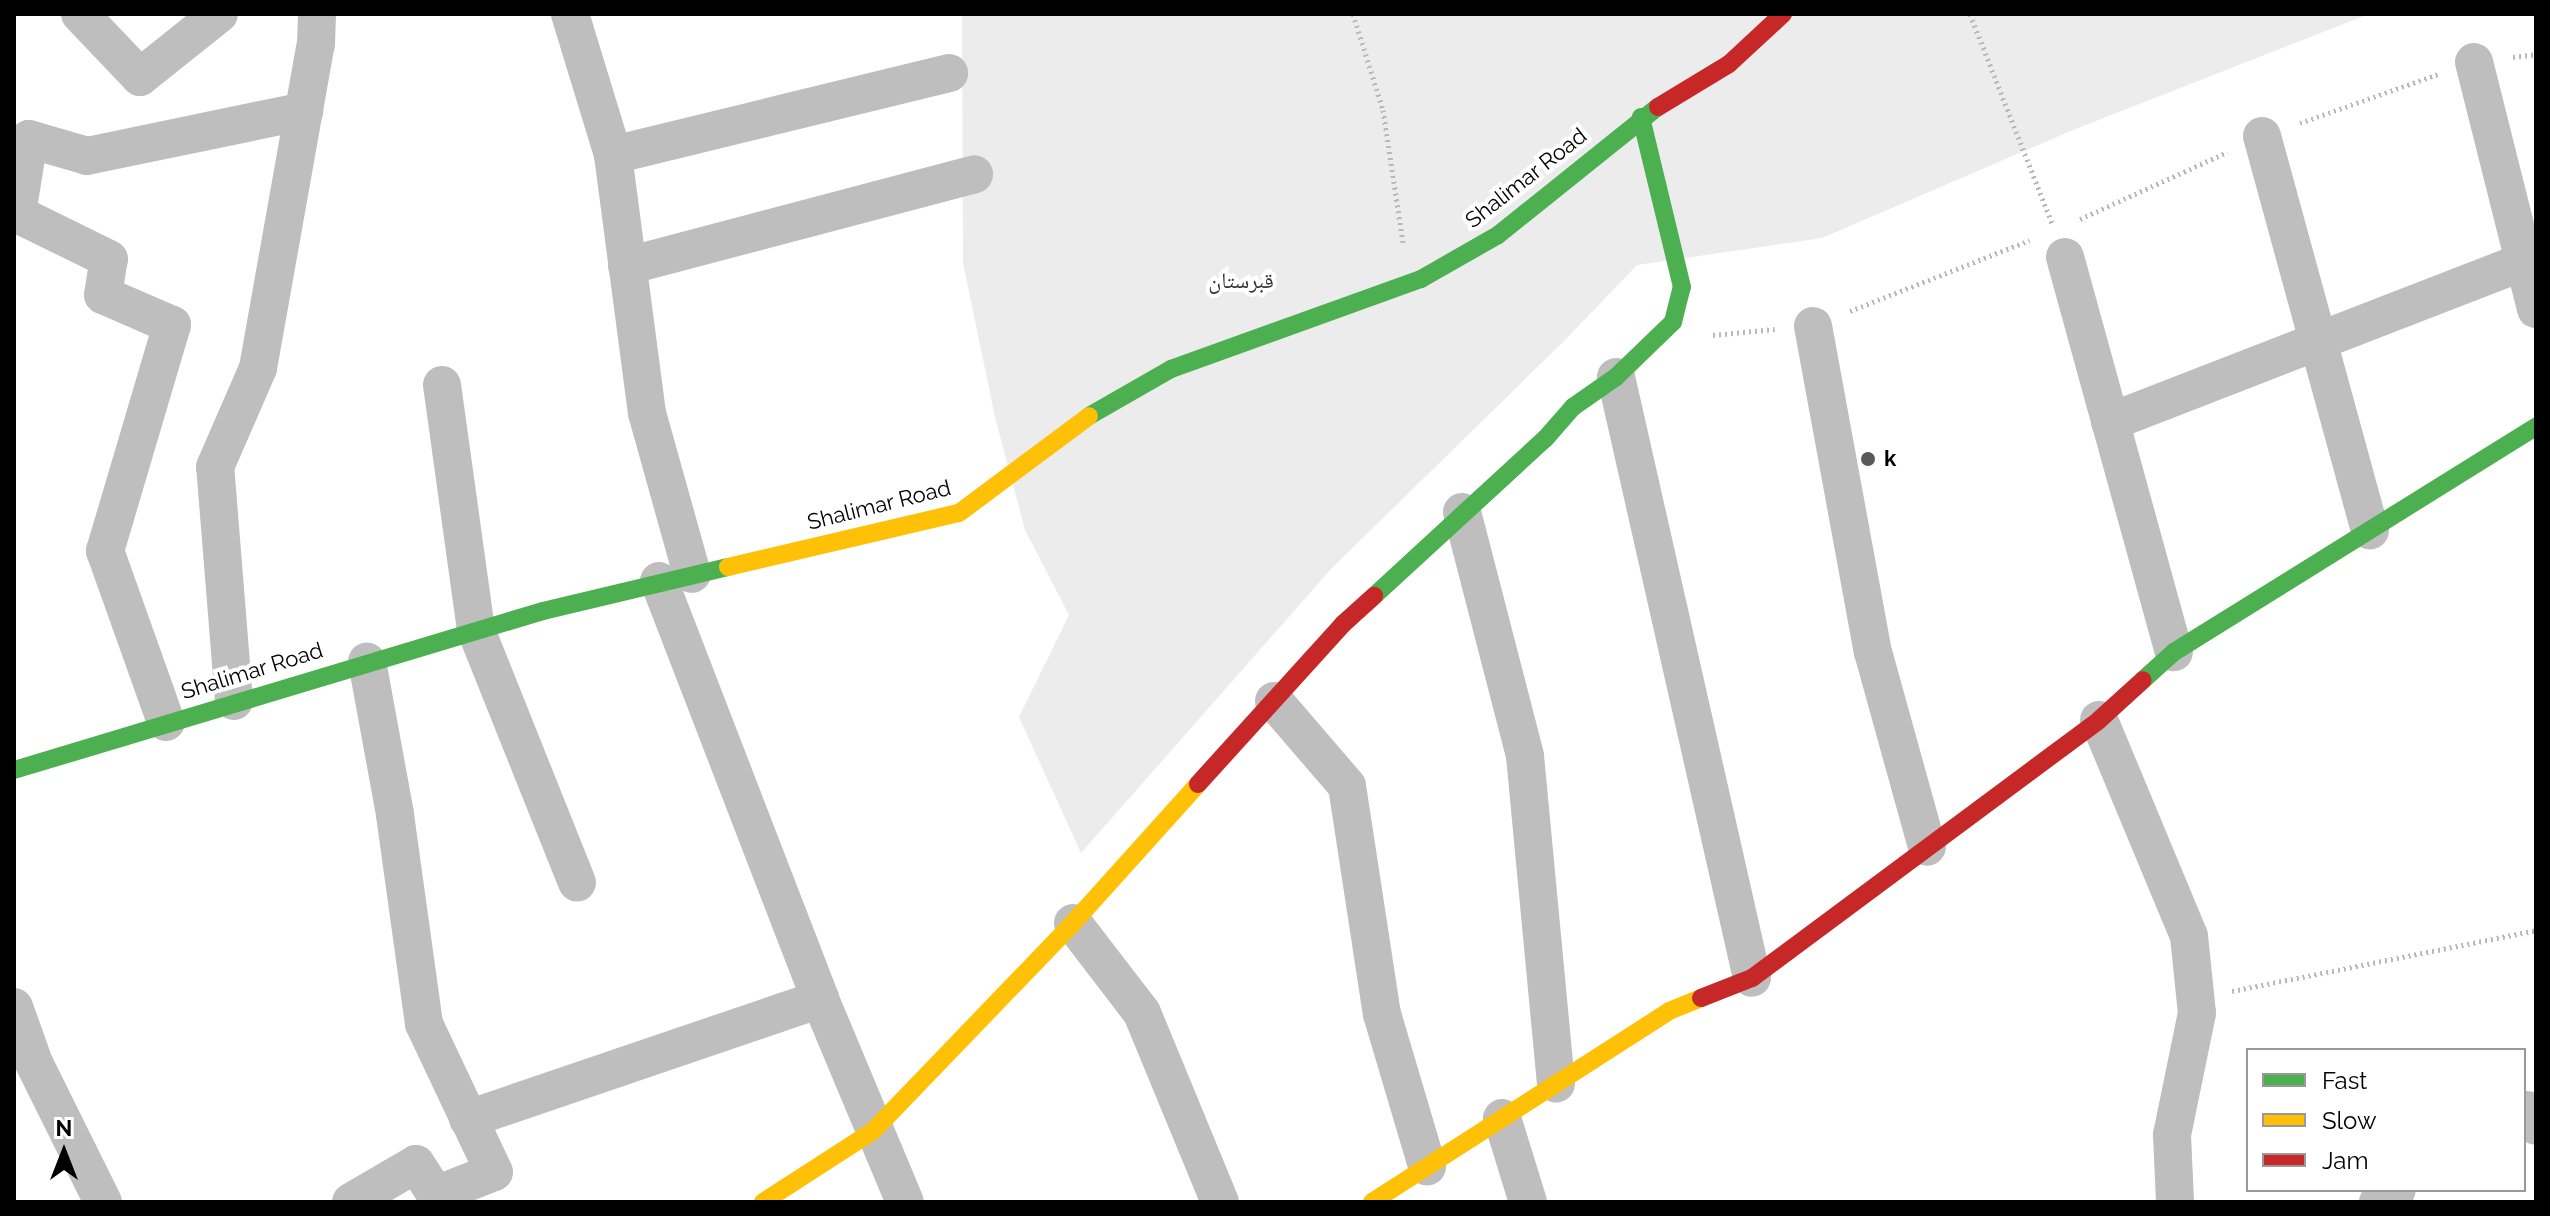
<!DOCTYPE html>
<html>
<head>
<meta charset="utf-8">
<style>
  body { margin:0 }
  #map { position:relative; width:2550px; height:1216px; overflow:hidden; background:#fff; font-family:Raleway,"Noto Naskh Arabic",sans-serif }
  div>[style] { position:absolute }
  .green>* { inset:0; background:#ececec }
  .path>* { height:5px; margin-top:-2.5px; transform-origin:0; background:repeating-linear-gradient(90deg,#b9b9b9 0 2px,transparent 0 6px) }
  .street>* { height:38px; margin:-19px; padding:0 19px; transform-origin:19px; border-radius:19px; background:#bebebe }
  .fast>* { height:18px; margin:-9px; padding:0 9px; transform-origin:9px; border-radius:9px; background:#4caf50 }
  .slow>* { height:18px; margin:-9px; padding:0 9px; transform-origin:9px; border-radius:9px; background:#ffc107 }
  .jam>* { height:18px; margin:-9px; padding:0 9px; transform-origin:9px; border-radius:9px; background:#c62828 }
  .dots>* { width:22px; height:22px; translate:-50% -50%; box-sizing:border-box; border:4px solid #fff; border-radius:50% }
  span { translate:-50% -50%; white-space:nowrap; text-align:center; line-height:1.15; -webkit-text-stroke:8px #fff; paint-order:stroke }
  .street-label { font-size:22px; color:#000 }
  .park-label { font-size:22px; color:#333 }
  .poi-label { font-size:22px; color:#000; font-weight:700 }
  .left { translate:0 -50%; text-align:left }
  .frame { position:absolute; inset:0; border:16px solid #000; pointer-events:none }
  .legend { position:absolute; left:2246px; top:1048px; width:280px; height:144px; box-sizing:border-box; background:#fff; border:2px solid #999; margin:0; padding:10px 14px; list-style:none; font-size:24px; color:#000 }
  .legend li { display:flex; align-items:center; gap:16px; height:40px }
  .legend b { width:40px; border:2px solid #999 }
  .north { position:absolute; left:24px; top:1112px; width:80px; height:80px; -webkit-text-stroke:6px #fff; paint-order:stroke; rotate:0deg; font-size:22px; font-weight:700; line-height:32px; text-align:center; color:#000 }
  .north::after { content:''; display:block; margin:auto; width:28px; height:36px; background:#000; clip-path:polygon(50% 0,100% 100%,50% 72%,0 100%) }
</style>
</head>
<body>
<div id="map">
  <div class="green">
    <div style="clip-path:polygon(962px 14px,2369px 14px,2073px 130px,1822px 238px,1637px 265px,1565px 340px,1331px 569px,1081px 853px,1019px 717px,1069px 615px,1025px 530px,995px 417px,963px 263px)"></div>
  </div>
  <div class="path">
    <div style="left:1353px;top:14px;width:101px;rotate:72.6deg"></div>
    <div style="left:1383px;top:110px;width:134px;rotate:81.4deg"></div>
    <div style="left:1970px;top:14px;width:225px;rotate:68.6deg"></div>
    <div style="left:2513px;top:57px;width:23px;rotate:-7deg"></div>
    <div style="left:2300px;top:123px;width:146px;rotate:-19.5deg"></div>
    <div style="left:2080px;top:219px;width:162px;rotate:-24.4deg"></div>
    <div style="left:1850px;top:311px;width:193px;rotate:-21.5deg"></div>
    <div style="left:1713px;top:335px;width:62px;rotate:-5.5deg"></div>
    <div style="left:2232px;top:991px;width:310px;rotate:-11.3deg"></div>
  </div>
  <div class="street">
    <div style="left:80px;top:14px;width:87px;rotate:46.4deg"></div>
    <div style="left:140px;top:77px;width:101px;rotate:-38.6deg"></div>
    <div style="left:570px;top:14px;width:147px;rotate:73deg"></div>
    <div style="left:613px;top:155px;width:260px;rotate:82.5deg"></div>
    <div style="left:647px;top:413px;width:167px;rotate:74.4deg"></div>
    <div style="left:2474px;top:62px;width:255px;rotate:75.9deg"></div>
    <div style="left:2262px;top:136px;width:409px;rotate:74.7deg"></div>
    <div style="left:613px;top:155px;width:346px;rotate:-13.7deg"></div>
    <div style="left:2065px;top:257px;width:410px;rotate:74.6deg"></div>
    <div style="left:627px;top:266px;width:359px;rotate:-14.8deg"></div>
    <div style="left:1813px;top:326px;width:331px;rotate:79.6deg"></div>
    <div style="left:1873px;top:652px;width:202px;rotate:74.5deg"></div>
    <div style="left:1616px;top:377px;width:616px;rotate:77.25deg"></div>
    <div style="left:442px;top:385px;width:247px;rotate:82.1deg"></div>
    <div style="left:476px;top:630px;width:272px;rotate:68.2deg"></div>
    <div style="left:2110px;top:422px;width:446px;rotate:-21.2deg"></div>
    <div style="left:1462px;top:512px;width:252px;rotate:75.5deg"></div>
    <div style="left:1525px;top:756px;width:329px;rotate:84.6deg"></div>
    <div style="left:659px;top:581px;width:448px;rotate:68.9deg"></div>
    <div style="left:820px;top:999px;width:220px;rotate:67.3deg"></div>
    <div style="left:234px;top:701px;width:235px;rotate:-94.6deg"></div>
    <div style="left:215px;top:467px;width:108px;rotate:-66.5deg"></div>
    <div style="left:258px;top:368px;width:329px;rotate:-79.9deg"></div>
    <div style="left:316px;top:44px;width:30px;rotate:-88deg"></div>
    <div style="left:1274px;top:701px;width:112px;rotate:49.3deg"></div>
    <div style="left:1347px;top:786px;width:231px;rotate:81.3deg"></div>
    <div style="left:1382px;top:1014px;width:159px;rotate:73.5deg"></div>
    <div style="left:2099px;top:720px;width:234px;rotate:67.4deg"></div>
    <div style="left:2189px;top:936px;width:77px;rotate:84.1deg"></div>
    <div style="left:2197px;top:1013px;width:125px;rotate:101.6deg"></div>
    <div style="left:2172px;top:1135px;width:67px;rotate:87.4deg"></div>
    <div style="left:166px;top:722px;width:182px;rotate:-109.6deg"></div>
    <div style="left:105px;top:551px;width:236px;rotate:-73.5deg"></div>
    <div style="left:172px;top:325px;width:75px;rotate:-156.5deg"></div>
    <div style="left:103px;top:295px;width:36px;rotate:-81deg"></div>
    <div style="left:109px;top:259px;width:102px;rotate:-153.9deg"></div>
    <div style="left:17px;top:214px;width:76px;rotate:-80.9deg"></div>
    <div style="left:29px;top:139px;width:60px;rotate:16.3deg"></div>
    <div style="left:87px;top:156px;width:222px;rotate:-11.7deg"></div>
    <div style="left:1073px;top:923px;width:113px;rotate:52.5deg"></div>
    <div style="left:1142px;top:1013px;width:204px;rotate:67.6deg"></div>
    <div style="left:14px;top:1007px;width:59px;rotate:70.3deg"></div>
    <div style="left:34px;top:1063px;width:155px;rotate:63.6deg"></div>
    <div style="left:2527px;top:1110px;width:18px;rotate:61deg"></div>
    <div style="left:1502px;top:1118px;width:88px;rotate:72.8deg"></div>
    <div style="left:468px;top:1119px;width:372px;rotate:-18.8deg"></div>
    <div style="left:351px;top:1202px;width:75px;rotate:-30.3deg"></div>
    <div style="left:416px;top:1164px;width:37px;rotate:57deg"></div>
    <div style="left:436px;top:1195px;width:62px;rotate:-21.6deg"></div>
    <div style="left:494px;top:1172px;width:164px;rotate:-115.3deg"></div>
    <div style="left:424px;top:1024px;width:212px;rotate:-97.9deg"></div>
    <div style="left:395px;top:814px;width:155px;rotate:-100.4deg"></div>
    <div style="left:2378px;top:1202px;width:22px;rotate:-32deg"></div>
  </div>
  <div class="fast">
    <div style="left:1089px;top:416px;width:95px;rotate:-29.8deg"></div>
    <div style="left:1171px;top:369px;width:266px;rotate:-19.8deg"></div>
    <div style="left:1421px;top:279px;width:89px;rotate:-29.7deg"></div>
    <div style="left:1498px;top:235px;width:205px;rotate:-38.7deg"></div>
    <div style="left:1374px;top:596px;width:232px;rotate:-42.6deg"></div>
    <div style="left:1545px;top:439px;width:43px;rotate:-48.8deg"></div>
    <div style="left:1573px;top:407px;width:52px;rotate:-34.9deg"></div>
    <div style="left:1616px;top:377px;width:79px;rotate:-44deg"></div>
    <div style="left:1673px;top:322px;width:36px;rotate:-76deg"></div>
    <div style="left:1682px;top:287px;width:175px;rotate:-103.6deg"></div>
    <div style="left:2143px;top:680px;width:42px;rotate:-42.1deg"></div>
    <div style="left:2174px;top:652px;width:426px;rotate:-31.9deg"></div>
    <div style="left:14px;top:770px;width:552px;rotate:-16.73deg"></div>
    <div style="left:543px;top:611px;width:190px;rotate:-13.4deg"></div>
  </div>
  <div class="slow">
    <div style="left:728px;top:567px;width:237px;rotate:-13.2deg"></div>
    <div style="left:959px;top:513px;width:162px;rotate:-36.7deg"></div>
    <div style="left:763px;top:1202px;width:131px;rotate:-32.8deg"></div>
    <div style="left:873px;top:1131px;width:289px;rotate:-46.1deg"></div>
    <div style="left:1073px;top:923px;width:187px;rotate:-48deg"></div>
    <div style="left:1372px;top:1202px;width:353px;rotate:-32.7deg"></div>
    <div style="left:1669px;top:1011px;width:35px;rotate:-22deg"></div>
  </div>
  <div class="jam">
    <div style="left:1658px;top:107px;width:83px;rotate:-31.2deg"></div>
    <div style="left:1729px;top:64px;width:74px;rotate:-42.8deg"></div>
    <div style="left:1198px;top:784px;width:216px;rotate:-47.8deg"></div>
    <div style="left:1343px;top:624px;width:42px;rotate:-42.1deg"></div>
    <div style="left:1701px;top:998px;width:55px;rotate:-21.4deg"></div>
    <div style="left:1752px;top:978px;width:432px;rotate:-36.6deg"></div>
    <div style="left:2099px;top:720px;width:59px;rotate:-42.3deg"></div>
  </div>
  <div class="dots">
    <div style="left:1868px;top:459px;background:#595959"></div>
  </div>
  <div class="street-label">
    <span style="left:1526px;top:178px;rotate:-38deg">Shalimar Road</span>
    <span style="left:879px;top:505px;rotate:-14deg">Shalimar Road</span>
    <span style="left:252px;top:671px;rotate:-17deg">Shalimar Road</span>
  </div>
  <div class="park-label">
    <span style="left:1241px;top:281px">قبرستان</span>
  </div>
  <div class="poi-label">
    <span class="left" style="left:1884px;top:459px">k</span>
  </div>
  <div class="frame"></div>
  <ul class="legend">
  <li><b style="height:10px;background:#4caf50"></b>Fast</li>
  <li><b style="height:10px;background:#ffc107"></b>Slow</li>
  <li><b style="height:10px;background:#c62828"></b>Jam</li>
  </ul>
  <div class="north">N</div>
</div>
</body>
</html>
